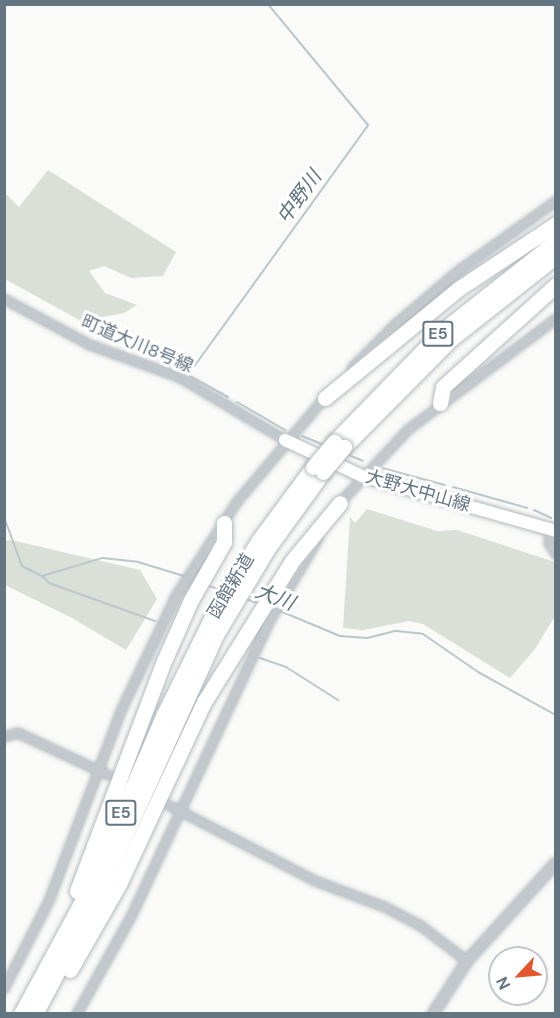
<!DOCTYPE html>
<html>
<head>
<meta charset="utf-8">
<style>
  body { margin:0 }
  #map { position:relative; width:560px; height:1018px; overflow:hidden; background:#fafaf8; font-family:"DM Sans","Noto Sans JP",sans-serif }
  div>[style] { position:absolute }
  .green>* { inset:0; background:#dadfd7 }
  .stream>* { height:2px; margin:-1px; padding:0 1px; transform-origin:1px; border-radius:1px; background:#bbc7cb }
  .roads { filter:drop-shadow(0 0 2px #b3babf) drop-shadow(0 0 2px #b3babf) }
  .minor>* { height:8px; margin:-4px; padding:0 4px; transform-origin:4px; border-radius:4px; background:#c3c8cc }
  .tertiary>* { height:10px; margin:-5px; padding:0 5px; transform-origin:5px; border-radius:5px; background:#c3c8cc }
  .secondary>* { height:12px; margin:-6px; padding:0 6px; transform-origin:6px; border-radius:6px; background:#fff }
  .motorway>* { height:15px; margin:-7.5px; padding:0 7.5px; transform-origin:7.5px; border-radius:7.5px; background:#fff }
  .bridges { filter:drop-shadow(0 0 2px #b4b9bd) drop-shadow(0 0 2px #b4b9bd) }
  .motorway-bridge>* { height:15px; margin:-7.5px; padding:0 7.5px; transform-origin:7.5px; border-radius:7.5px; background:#fff }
  span { translate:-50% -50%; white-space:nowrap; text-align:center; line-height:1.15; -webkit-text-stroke:6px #fff; paint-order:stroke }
  .shield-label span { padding:2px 4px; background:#fff; border:2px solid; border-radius:4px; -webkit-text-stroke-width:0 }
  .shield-label { font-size:16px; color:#657683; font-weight:700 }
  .street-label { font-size:18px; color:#657683 }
  .water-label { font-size:20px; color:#60757c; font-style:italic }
  .frame { position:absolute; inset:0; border:6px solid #657683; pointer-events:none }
  .north { position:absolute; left:488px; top:946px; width:60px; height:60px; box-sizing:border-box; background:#fff; border:2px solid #c1c8cd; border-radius:50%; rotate:244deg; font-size:16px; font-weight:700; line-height:24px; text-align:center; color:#657683 }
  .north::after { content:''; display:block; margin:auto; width:21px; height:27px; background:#e4572e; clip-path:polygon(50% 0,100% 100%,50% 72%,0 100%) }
</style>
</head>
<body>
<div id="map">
  <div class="green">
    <div style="clip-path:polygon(48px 170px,176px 252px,163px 276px,131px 278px,104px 266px,89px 271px,105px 293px,137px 305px,124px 313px,81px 321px,5px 279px,5px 193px,19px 207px)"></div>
    <div style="clip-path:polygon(367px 509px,437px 531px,457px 530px,555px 562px,555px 616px,535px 649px,510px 678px,423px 624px,409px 621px,363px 630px,343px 628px,350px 517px,355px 523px)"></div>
    <div style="clip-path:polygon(11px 540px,140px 570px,157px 599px,126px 650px,72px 618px,5px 585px,5px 541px)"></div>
  </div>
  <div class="stream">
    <div style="left:228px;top:397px;width:46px;rotate:-151.2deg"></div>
    <div style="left:188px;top:375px;width:308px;rotate:-54.2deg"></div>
    <div style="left:368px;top:125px;width:157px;rotate:-129.6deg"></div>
    <div style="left:237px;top:402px;width:56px;rotate:30.3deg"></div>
    <div style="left:302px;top:436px;width:24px;rotate:22deg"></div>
    <div style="left:346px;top:454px;width:18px;rotate:22deg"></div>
    <div style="left:382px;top:468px;width:65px;rotate:15.1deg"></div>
    <div style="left:453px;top:487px;width:77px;rotate:15.8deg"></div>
    <div style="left:534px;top:510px;width:19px;rotate:25deg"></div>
    <div style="left:4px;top:517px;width:52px;rotate:69.8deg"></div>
    <div style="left:22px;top:566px;width:22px;rotate:27deg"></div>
    <div style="left:42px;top:576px;width:63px;rotate:-16.7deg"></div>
    <div style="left:102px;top:558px;width:36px;rotate:6deg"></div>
    <div style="left:138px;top:562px;width:48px;rotate:16.9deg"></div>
    <div style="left:42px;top:576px;width:10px;rotate:45deg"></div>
    <div style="left:49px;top:583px;width:113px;rotate:19.7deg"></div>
    <div style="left:206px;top:585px;width:16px;rotate:18deg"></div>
    <div style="left:246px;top:599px;width:12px;rotate:20deg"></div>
    <div style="left:280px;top:611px;width:65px;rotate:22.6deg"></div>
    <div style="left:340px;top:636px;width:27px;rotate:4deg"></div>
    <div style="left:367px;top:638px;width:30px;rotate:-14deg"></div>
    <div style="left:396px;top:631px;width:27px;rotate:6deg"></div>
    <div style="left:423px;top:634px;width:67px;rotate:34.6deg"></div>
    <div style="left:478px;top:672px;width:89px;rotate:28.9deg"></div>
    <div style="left:260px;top:658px;width:28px;rotate:19deg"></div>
    <div style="left:286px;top:667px;width:62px;rotate:32.4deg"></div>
  </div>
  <div class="roads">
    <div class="minor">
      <div style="left:4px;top:299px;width:98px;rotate:28.1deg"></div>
      <div style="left:90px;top:345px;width:95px;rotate:19.8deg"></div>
      <div style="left:179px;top:377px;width:123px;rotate:30.7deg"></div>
      <div style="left:352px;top:368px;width:62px;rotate:-45deg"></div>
      <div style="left:396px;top:324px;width:80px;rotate:-40.4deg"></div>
      <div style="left:457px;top:272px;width:122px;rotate:-35.6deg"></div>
      <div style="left:338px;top:505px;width:103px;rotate:-47deg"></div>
      <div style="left:408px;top:430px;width:185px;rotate:-36.9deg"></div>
      <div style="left:551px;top:530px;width:13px;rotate:99deg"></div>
      <div style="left:549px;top:543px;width:13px;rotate:58deg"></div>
      <div style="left:4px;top:737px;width:15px;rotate:-16deg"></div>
      <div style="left:18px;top:733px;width:99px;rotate:25deg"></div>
      <div style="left:170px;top:806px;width:163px;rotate:27.3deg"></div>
      <div style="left:315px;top:881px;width:75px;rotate:20.4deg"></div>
      <div style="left:385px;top:907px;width:41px;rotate:27.8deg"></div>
      <div style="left:421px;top:926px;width:58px;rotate:37.3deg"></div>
      <div style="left:4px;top:989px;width:99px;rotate:-62.9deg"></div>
      <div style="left:49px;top:901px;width:203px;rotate:-69.2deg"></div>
      <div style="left:121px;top:711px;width:127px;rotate:-64.4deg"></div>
      <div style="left:176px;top:596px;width:112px;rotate:-57deg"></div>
      <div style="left:237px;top:502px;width:140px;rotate:-49.9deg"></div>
      <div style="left:77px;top:1014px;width:111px;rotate:-60.9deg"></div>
      <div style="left:131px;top:917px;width:323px;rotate:-64.9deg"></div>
      <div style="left:268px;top:624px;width:99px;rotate:-59.5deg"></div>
    </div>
    <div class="tertiary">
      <div style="left:433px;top:1014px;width:63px;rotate:-57.3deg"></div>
      <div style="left:467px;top:961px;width:132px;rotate:-47.8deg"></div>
    </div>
    <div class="secondary">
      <div style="left:285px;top:440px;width:85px;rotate:25.1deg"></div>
      <div style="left:362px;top:476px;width:202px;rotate:15.8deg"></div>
    </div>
    <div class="motorway">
      <div style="left:325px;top:398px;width:172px;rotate:-39.3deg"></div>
      <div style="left:458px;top:289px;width:118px;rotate:-33.6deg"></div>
      <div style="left:440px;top:403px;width:16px;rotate:-79deg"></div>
      <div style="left:443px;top:387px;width:152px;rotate:-42.1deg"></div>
      <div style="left:334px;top:442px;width:155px;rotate:-45.8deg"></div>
      <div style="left:442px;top:331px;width:145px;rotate:-38.3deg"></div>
      <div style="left:344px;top:447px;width:152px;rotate:-45.3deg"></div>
      <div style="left:451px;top:339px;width:134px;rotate:-38.3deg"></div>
      <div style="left:77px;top:891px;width:246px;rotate:-69.3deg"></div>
      <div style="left:164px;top:661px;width:67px;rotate:-66.1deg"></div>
      <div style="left:191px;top:600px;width:67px;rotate:-60.4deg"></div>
      <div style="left:224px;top:542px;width:19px;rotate:-90deg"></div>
      <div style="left:70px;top:970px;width:99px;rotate:-60.3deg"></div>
      <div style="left:119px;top:884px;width:201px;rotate:-65deg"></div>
      <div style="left:204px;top:702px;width:166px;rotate:-58deg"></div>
      <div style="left:292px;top:561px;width:75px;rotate:-50.4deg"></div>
      <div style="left:21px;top:1014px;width:143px;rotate:-61.6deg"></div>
      <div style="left:89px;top:888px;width:189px;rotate:-66.7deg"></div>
      <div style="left:164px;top:714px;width:117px;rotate:-63.7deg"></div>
      <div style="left:216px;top:609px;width:81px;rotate:-58.1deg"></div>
      <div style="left:259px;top:540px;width:91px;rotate:-53.5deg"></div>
      <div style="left:35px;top:1014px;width:137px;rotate:-62.1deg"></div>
      <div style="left:99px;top:893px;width:283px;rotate:-65.6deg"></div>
      <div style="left:216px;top:635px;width:101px;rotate:-59.1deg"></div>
      <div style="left:268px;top:548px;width:94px;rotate:-54.1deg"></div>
    </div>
  </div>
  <div class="bridges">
    <div class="motorway-bridge">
      <div style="left:313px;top:467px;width:33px;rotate:-50deg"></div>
      <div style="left:323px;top:472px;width:33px;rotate:-50deg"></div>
    </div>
  </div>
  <div class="shield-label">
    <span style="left:438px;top:334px">E5</span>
    <span style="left:121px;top:813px">E5</span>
  </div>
  <div class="street-label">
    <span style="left:137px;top:344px;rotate:23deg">町道大川8号線</span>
    <span style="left:418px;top:491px;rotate:16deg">大野大中山線</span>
    <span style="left:231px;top:586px;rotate:-59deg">函館新道</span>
  </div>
  <div class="water-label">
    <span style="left:299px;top:197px;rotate:-54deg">中野川</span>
    <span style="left:275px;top:597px;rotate:21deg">大川</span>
  </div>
  <div class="frame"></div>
  <div class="north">N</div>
</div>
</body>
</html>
